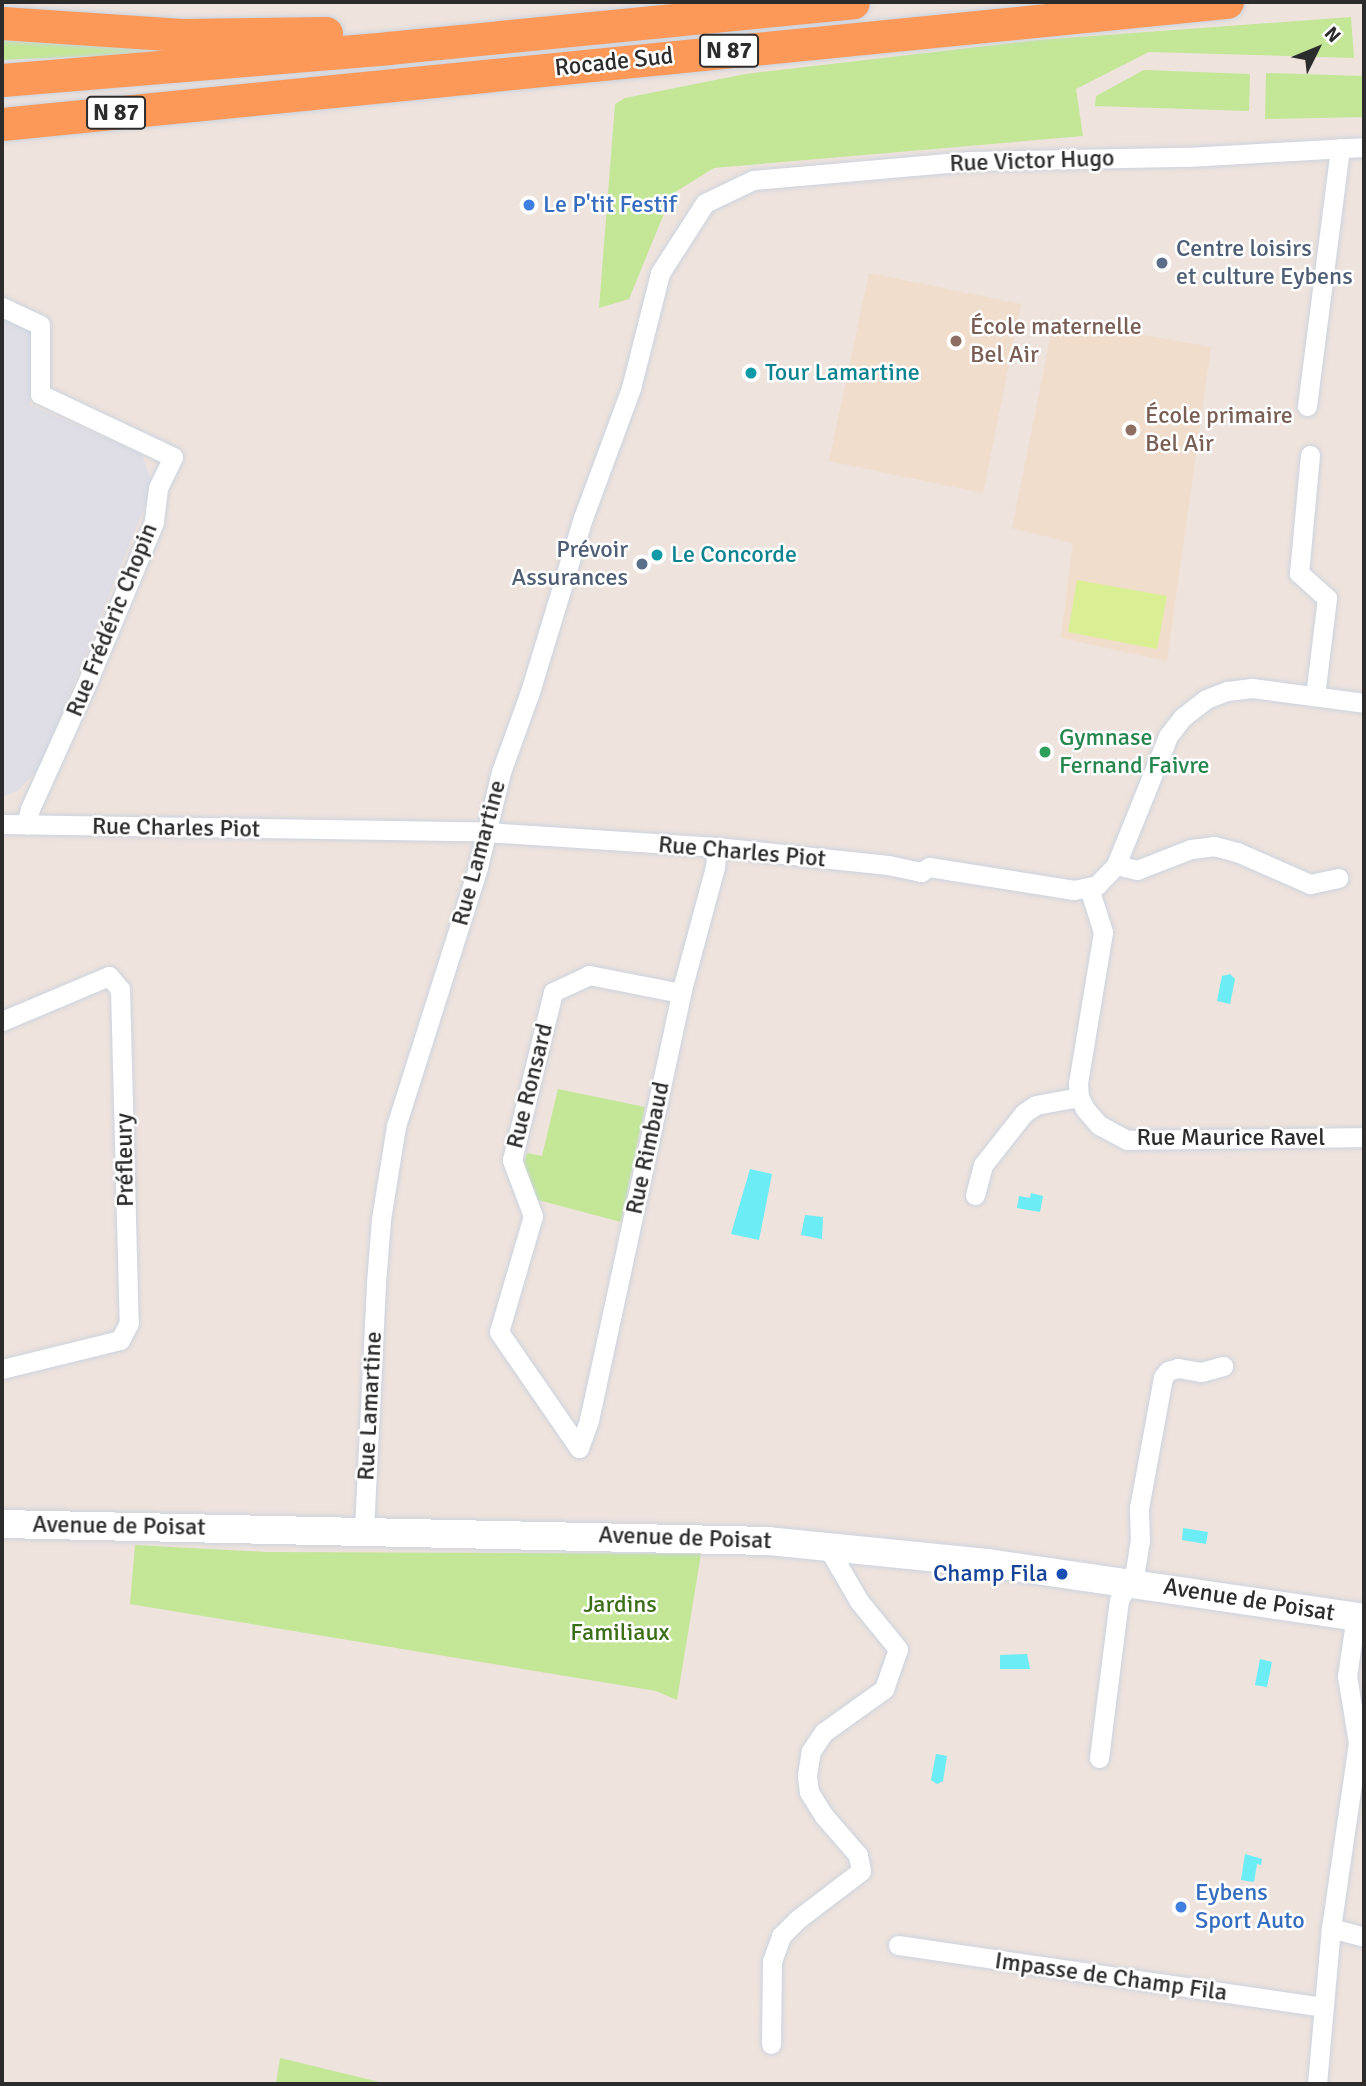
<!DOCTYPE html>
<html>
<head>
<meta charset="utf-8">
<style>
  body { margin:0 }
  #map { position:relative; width:1366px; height:2086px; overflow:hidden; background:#eee3dd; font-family:Signika,sans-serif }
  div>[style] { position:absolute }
  .industrial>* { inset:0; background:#dfdee6 }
  .education>* { inset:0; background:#f0ddcc }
  .green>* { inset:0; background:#c3e797 }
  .pitch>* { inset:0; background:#daef93 }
  .water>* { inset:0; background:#6cecf5 }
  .roads { filter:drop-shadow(0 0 2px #cbd3de) drop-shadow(0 0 2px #cbd3de) }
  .minor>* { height:19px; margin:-9.5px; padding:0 9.5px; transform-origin:9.5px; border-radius:9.5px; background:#fff }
  .secondary>* { height:28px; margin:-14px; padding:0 14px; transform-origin:14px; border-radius:14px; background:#fff }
  .trunk>* { height:33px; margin:-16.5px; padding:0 16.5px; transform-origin:16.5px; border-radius:16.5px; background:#fc9858 }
  .dots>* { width:19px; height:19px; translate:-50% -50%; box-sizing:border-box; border:4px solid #fff; border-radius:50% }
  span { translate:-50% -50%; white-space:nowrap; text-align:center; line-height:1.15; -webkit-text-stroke:5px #fff; paint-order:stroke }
  .shield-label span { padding:2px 5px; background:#fff; border:2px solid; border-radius:5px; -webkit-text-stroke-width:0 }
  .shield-label { font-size:23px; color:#2c2c2c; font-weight:700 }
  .street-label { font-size:24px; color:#2c2c2c }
  .shop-label { font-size:24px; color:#366cbe }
  .left { translate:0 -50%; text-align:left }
  .service-label { font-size:24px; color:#4e5e75 }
  .right { translate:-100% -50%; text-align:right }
  .education-label { font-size:24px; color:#785e54 }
  .culture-label { font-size:24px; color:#0d838f }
  .leisure-label { font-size:24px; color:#27864d }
  .transit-label { font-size:24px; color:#164399 }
  .park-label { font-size:24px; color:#3a6e17 }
  .frame { position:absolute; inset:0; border:4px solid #2c2c2c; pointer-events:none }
  .north { position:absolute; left:1282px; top:14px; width:70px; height:70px; -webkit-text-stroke:5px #fff; paint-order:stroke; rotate:47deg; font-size:19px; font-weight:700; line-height:28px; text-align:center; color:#2c2c2c }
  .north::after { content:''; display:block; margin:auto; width:24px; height:32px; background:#2c2c2c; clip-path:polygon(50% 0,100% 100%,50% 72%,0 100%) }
</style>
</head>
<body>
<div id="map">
  <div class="industrial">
    <div style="clip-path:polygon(2px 317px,33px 328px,30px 405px,142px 454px,153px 486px,40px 767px,19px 790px,2px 797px)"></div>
  </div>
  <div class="education">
    <div style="clip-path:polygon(869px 273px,1021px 304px,983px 493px,829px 461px)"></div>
    <div style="clip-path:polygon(1054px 319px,1211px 347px,1167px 661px,1061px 638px,1073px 543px,1012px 528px)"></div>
  </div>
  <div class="green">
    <div style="clip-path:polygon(1351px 17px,1354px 58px,1149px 52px,1076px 89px,1083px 136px,714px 168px,672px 194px,629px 299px,599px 308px,615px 104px,625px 98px,745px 74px,1038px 40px)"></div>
    <div style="clip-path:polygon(2px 32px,225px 50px,2px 60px)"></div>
    <div style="clip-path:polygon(1144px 70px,1250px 74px,1249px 111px,1095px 106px,1096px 96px)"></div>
    <div style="clip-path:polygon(1266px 73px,1364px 76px,1364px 117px,1265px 119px)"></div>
    <div style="clip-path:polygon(558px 1089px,645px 1107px,621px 1222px,538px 1200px,522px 1169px,527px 1153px,542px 1156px)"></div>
    <div style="clip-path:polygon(135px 1545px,266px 1552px,701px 1554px,677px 1700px,656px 1691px,130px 1604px)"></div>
    <div style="clip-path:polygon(280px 2058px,388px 2084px,276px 2084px)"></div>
  </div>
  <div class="pitch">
    <div style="clip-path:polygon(1077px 580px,1167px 596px,1157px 649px,1068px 632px)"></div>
  </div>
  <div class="water">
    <div style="clip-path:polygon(1230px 974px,1235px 979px,1230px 1004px,1217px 1001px,1222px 976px)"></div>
    <div style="clip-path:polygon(750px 1169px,772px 1174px,759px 1240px,731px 1234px)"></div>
    <div style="clip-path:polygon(1031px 1193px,1043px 1196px,1040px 1212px,1017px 1208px,1019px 1196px,1030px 1198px)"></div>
    <div style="clip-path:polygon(805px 1215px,823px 1217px,822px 1239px,801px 1235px)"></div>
    <div style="clip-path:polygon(1183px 1528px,1208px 1532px,1206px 1544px,1182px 1540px)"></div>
    <div style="clip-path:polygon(1027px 1654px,1030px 1669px,1000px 1669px,1000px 1655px)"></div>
    <div style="clip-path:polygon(1260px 1659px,1272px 1662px,1267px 1687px,1255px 1685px)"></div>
    <div style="clip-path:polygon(936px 1754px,947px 1756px,943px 1781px,937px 1784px,931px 1780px)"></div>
    <div style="clip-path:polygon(1245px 1854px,1262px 1859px,1261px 1865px,1257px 1864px,1254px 1882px,1241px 1880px)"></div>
  </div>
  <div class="roads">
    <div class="minor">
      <div style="left:2px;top:307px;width:42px;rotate:25.3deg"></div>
      <div style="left:40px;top:325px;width:69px;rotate:90deg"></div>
      <div style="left:40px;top:394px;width:147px;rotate:25.3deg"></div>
      <div style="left:173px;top:457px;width:34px;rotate:116deg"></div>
      <div style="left:158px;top:488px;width:34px;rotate:97deg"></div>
      <div style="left:154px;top:522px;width:167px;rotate:112.6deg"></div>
      <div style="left:90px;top:676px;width:146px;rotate:114.3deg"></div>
      <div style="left:30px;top:809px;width:16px;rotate:104deg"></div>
      <div style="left:1307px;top:406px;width:260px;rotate:-82.7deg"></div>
      <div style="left:1310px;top:455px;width:119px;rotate:95.3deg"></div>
      <div style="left:1299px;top:573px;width:38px;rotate:42deg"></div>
      <div style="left:1327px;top:598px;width:99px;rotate:97deg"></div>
      <div style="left:2px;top:824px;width:484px;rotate:0.9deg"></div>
      <div style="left:486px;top:832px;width:231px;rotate:3.7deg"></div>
      <div style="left:717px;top:847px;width:172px;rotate:6deg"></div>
      <div style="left:888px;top:865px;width:34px;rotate:12deg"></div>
      <div style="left:921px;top:872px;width:9px;rotate:-32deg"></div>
      <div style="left:929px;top:867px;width:147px;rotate:9deg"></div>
      <div style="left:1074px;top:890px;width:24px;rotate:-12deg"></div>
      <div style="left:1097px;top:885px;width:28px;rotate:-46deg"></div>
      <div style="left:1116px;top:865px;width:139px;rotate:-68deg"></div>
      <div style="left:1168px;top:736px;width:24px;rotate:-52deg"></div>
      <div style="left:1183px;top:717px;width:29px;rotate:-38deg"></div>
      <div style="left:1206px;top:699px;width:22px;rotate:-21deg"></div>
      <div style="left:1227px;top:691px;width:25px;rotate:-7deg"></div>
      <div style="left:1252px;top:688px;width:113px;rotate:7.6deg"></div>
      <div style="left:1116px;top:865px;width:22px;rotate:13deg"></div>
      <div style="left:1137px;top:870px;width:58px;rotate:-21.3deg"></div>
      <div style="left:1191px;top:849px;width:23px;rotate:-7deg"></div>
      <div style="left:1214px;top:846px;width:24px;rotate:15deg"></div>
      <div style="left:1237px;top:852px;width:80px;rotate:23.7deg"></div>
      <div style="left:1310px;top:884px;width:29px;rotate:-12deg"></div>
      <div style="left:1089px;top:888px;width:46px;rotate:72.3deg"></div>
      <div style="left:1103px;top:932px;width:153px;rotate:99.4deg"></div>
      <div style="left:1078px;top:1083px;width:14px;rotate:86deg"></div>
      <div style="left:1079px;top:1097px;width:13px;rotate:63deg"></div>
      <div style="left:1085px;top:1109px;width:21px;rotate:49deg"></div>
      <div style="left:1099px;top:1125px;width:32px;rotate:28deg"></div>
      <div style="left:1127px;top:1140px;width:237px;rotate:-0.7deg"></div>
      <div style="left:2px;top:1021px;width:116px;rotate:-22.8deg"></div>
      <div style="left:109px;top:976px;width:17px;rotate:50deg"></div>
      <div style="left:120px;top:989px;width:334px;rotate:88.5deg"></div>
      <div style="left:129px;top:1323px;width:19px;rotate:118deg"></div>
      <div style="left:120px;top:1340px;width:122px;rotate:166.2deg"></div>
      <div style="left:975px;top:1195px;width:31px;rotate:-75deg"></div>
      <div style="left:983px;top:1165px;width:66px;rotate:-51.7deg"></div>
      <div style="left:1024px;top:1113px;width:14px;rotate:-34deg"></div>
      <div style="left:1036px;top:1105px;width:44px;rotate:-10.5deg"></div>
      <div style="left:579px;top:1448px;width:141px;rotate:-124.6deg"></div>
      <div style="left:499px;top:1332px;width:121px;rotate:-73.7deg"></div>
      <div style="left:533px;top:1216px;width:60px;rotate:-110.6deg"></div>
      <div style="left:512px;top:1160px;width:173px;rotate:-76.3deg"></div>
      <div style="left:553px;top:992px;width:40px;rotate:-25deg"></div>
      <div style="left:589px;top:975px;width:94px;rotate:11.1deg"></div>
      <div style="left:579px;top:1448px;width:30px;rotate:-70deg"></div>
      <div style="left:589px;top:1420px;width:437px;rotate:-77.8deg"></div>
      <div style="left:681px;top:993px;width:131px;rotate:-74.9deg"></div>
      <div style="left:715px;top:867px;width:20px;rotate:-84deg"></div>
      <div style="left:364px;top:1530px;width:247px;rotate:-87.2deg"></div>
      <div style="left:376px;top:1283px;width:64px;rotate:-85.5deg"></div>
      <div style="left:381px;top:1219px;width:94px;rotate:-80.8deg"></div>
      <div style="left:396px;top:1126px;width:272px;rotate:-72.4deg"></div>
      <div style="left:478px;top:867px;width:98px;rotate:-76.4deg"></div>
      <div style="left:501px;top:772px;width:85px;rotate:-70.1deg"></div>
      <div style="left:530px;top:692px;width:182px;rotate:-73.1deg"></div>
      <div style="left:583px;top:518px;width:139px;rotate:-69.7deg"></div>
      <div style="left:631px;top:388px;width:119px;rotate:-75.8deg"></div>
      <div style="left:660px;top:273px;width:83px;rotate:-57.3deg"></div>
      <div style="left:705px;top:203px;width:53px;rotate:-25.6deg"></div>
      <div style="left:753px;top:180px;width:218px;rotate:-5deg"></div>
      <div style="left:970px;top:161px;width:217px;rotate:-1.1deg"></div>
      <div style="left:1187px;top:157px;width:177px;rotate:-3.2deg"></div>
      <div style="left:1099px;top:1758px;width:159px;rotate:-82.8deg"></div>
      <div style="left:1119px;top:1600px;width:33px;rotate:-61deg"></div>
      <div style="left:1135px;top:1571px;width:30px;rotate:-81deg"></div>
      <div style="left:1140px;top:1541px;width:33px;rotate:-92deg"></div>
      <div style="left:1139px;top:1508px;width:133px;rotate:-79.6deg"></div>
      <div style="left:1163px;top:1377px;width:8px;rotate:-50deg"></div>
      <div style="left:1168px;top:1371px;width:10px;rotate:-17deg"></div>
      <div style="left:1178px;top:1368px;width:23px;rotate:10deg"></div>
      <div style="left:1201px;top:1372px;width:23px;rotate:-15deg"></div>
      <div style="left:1331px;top:1928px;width:34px;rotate:15deg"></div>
      <div style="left:898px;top:1945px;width:430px;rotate:8.3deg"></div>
      <div style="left:771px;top:2044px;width:83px;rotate:-89.3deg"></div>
      <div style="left:772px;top:1961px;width:27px;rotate:-70deg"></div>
      <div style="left:781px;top:1936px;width:24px;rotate:-45deg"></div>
      <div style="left:798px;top:1919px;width:79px;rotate:-37.3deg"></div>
      <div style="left:861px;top:1871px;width:16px;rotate:-101deg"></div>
      <div style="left:858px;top:1855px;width:52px;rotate:-131.1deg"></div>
      <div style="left:824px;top:1816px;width:28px;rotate:-122deg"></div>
      <div style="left:809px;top:1792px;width:17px;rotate:-97deg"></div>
      <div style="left:807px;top:1775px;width:24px;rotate:-81deg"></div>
      <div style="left:811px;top:1751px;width:23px;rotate:-56deg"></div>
      <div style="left:824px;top:1732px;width:74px;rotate:-35.6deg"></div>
      <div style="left:884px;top:1689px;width:42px;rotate:-70.7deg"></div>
      <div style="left:898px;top:1649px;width:62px;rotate:-129.1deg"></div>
      <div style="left:859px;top:1601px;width:64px;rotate:-120.2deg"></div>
      <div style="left:1317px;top:2084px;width:157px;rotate:-84.9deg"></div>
      <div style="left:1331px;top:1928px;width:187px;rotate:-81.7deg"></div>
      <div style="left:1358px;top:1743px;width:68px;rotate:-99.3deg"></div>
      <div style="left:1347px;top:1676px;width:61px;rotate:-81.5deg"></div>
    </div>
    <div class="secondary">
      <div style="left:2px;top:1524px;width:766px;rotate:1.27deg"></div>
      <div style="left:768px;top:1541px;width:221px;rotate:5.7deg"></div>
      <div style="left:988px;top:1563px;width:380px;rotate:8.3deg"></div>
    </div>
    <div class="trunk">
      <div style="left:2px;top:23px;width:180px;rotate:3.8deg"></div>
      <div style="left:182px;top:35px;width:144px;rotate:-0.8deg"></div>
      <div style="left:2px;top:80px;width:387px;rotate:-4.7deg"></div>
      <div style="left:388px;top:48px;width:467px;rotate:-5.6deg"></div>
      <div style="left:2px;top:124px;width:1231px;rotate:-5.69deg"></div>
    </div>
  </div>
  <div class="dots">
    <div style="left:529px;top:205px;background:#3f7fe0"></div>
    <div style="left:1162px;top:263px;background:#5c6f8a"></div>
    <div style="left:956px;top:341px;background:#8d6e63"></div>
    <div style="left:751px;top:373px;background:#0f9aa8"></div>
    <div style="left:1131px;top:430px;background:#8d6e63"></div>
    <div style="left:657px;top:555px;background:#0f9aa8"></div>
    <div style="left:642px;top:564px;background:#5c6f8a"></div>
    <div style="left:1045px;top:752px;background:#2e9e5b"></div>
    <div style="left:1062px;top:1574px;background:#1a4fb4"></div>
    <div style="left:1181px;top:1907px;background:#3f7fe0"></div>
  </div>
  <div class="shield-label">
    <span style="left:729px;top:51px">N 87</span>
    <span style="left:116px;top:113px">N 87</span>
  </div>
  <div class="street-label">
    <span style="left:614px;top:62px;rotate:-6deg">Rocade Sud</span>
    <span style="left:1032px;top:161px;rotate:-2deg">Rue Victor Hugo</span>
    <span style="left:112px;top:620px;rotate:-68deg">Rue Frédéric Chopin</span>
    <span style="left:176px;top:828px;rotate:1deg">Rue Charles Piot</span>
    <span style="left:742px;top:852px;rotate:5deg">Rue Charles Piot</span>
    <span style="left:479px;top:853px;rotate:-75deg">Rue Lamartine</span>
    <span style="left:530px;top:1086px;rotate:-76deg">Rue Ronsard</span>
    <span style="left:1231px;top:1138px">Rue Maurice Ravel</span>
    <span style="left:648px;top:1148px;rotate:-78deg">Rue Rimbaud</span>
    <span style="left:125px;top:1160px;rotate:-91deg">Préfleury</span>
    <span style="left:370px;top:1406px;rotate:-87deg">Rue Lamartine</span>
    <span style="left:119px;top:1526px;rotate:1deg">Avenue de Poisat</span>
    <span style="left:685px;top:1538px;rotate:2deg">Avenue de Poisat</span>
    <span style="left:1249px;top:1600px;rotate:9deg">Avenue de Poisat</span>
    <span style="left:1111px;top:1977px;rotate:8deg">Impasse de Champ Fila</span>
  </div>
  <div class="shop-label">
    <span class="left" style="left:543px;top:205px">Le P'tit Festif</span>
    <span class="left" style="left:1195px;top:1907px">Eybens<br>Sport Auto</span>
  </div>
  <div class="service-label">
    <span class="left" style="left:1176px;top:263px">Centre loisirs<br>et culture Eybens</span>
    <span class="right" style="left:628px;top:564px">Prévoir<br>Assurances</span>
  </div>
  <div class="education-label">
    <span class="left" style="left:970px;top:341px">École maternelle<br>Bel Air</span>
    <span class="left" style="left:1145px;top:430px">École primaire<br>Bel Air</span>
  </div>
  <div class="culture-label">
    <span class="left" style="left:765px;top:373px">Tour Lamartine</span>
    <span class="left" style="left:671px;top:555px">Le Concorde</span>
  </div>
  <div class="leisure-label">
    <span class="left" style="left:1059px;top:752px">Gymnase<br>Fernand Faivre</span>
  </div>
  <div class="transit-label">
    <span class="right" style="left:1048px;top:1574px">Champ Fila</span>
  </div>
  <div class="park-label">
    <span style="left:620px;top:1619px">Jardins<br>Familiaux</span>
  </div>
  <div class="frame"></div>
  <div class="north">N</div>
</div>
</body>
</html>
